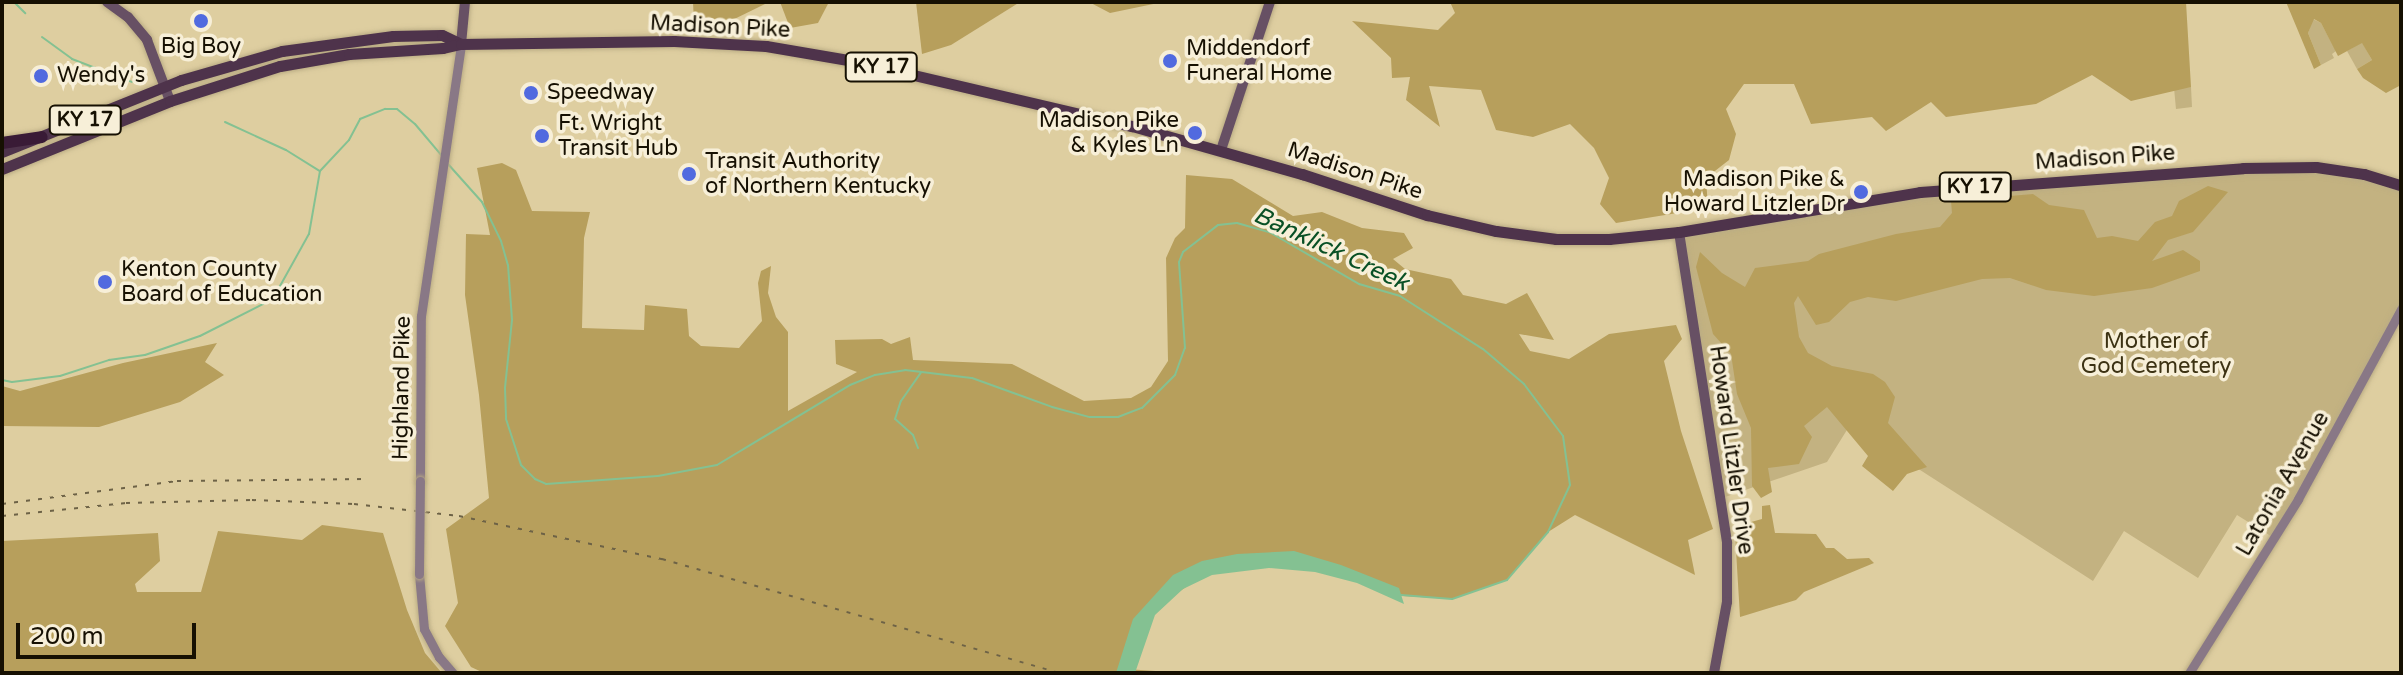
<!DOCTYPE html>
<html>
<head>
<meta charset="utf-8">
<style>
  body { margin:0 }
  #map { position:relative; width:2403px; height:675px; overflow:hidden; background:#decea0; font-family:"Varela Round",sans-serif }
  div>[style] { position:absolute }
  .green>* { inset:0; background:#c3b281 }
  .forest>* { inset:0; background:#b79f5c }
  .water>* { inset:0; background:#84c192 }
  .stream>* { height:2px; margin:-1px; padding:0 1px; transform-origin:1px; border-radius:1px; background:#84c192 }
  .roads { filter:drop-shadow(0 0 2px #baac84) drop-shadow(0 0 2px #baac84) }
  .tertiary>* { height:9px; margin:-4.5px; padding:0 4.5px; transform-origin:4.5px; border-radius:4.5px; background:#897886 }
  .secondary>* { height:10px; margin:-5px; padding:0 5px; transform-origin:5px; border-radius:5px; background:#675064 }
  .primary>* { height:11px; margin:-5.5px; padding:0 5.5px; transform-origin:5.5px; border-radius:5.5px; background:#4e334b }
  .motorway>* { height:12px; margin:-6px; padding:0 6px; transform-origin:6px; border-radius:6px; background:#391b36 }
  .rail>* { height:2px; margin-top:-1px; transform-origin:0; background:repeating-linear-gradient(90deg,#6d6246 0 4px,transparent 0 12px) }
  .bridges { filter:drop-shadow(0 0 2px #baac84) drop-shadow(0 0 2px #baac84) }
  .tertiary-bridge>* { height:9px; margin:-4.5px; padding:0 4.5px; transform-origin:4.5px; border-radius:4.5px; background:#897886 }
  .dots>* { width:22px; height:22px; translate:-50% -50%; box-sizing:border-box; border:4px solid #f7efd8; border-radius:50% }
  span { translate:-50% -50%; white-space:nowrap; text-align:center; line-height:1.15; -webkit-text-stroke:7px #f7efd8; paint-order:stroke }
  .shield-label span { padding:2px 6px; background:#f7efd8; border:2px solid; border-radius:6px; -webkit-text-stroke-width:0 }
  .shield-label { font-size:20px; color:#161002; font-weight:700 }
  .street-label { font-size:22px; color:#161002 }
  .poi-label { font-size:22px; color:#161002 }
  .left { translate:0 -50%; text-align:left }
  .right { translate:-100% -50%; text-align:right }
  .park-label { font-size:22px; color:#3c3213 }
  .water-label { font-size:24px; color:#095025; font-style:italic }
  .frame { position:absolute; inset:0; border:4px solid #161002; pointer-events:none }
  .scale { position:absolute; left:16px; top:623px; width:180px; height:36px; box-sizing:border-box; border:4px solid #161002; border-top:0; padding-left:10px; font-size:24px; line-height:28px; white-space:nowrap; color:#161002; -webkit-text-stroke:6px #f7efd8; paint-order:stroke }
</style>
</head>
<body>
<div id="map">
  <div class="green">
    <div style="clip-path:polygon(2313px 19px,2321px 23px,2336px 51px,2332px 54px,2334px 58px,2321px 65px,2308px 33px)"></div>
    <div style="clip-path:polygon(2362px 42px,2372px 60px,2357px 69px,2347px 51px)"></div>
    <div style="clip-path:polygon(2191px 87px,2192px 107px,2176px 109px,2174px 88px)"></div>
    <div style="clip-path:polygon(2316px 167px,2401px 185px,2401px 309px,2274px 538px,2237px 515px,2198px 578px,2124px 531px,2093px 581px,1850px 425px,1827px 462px,1722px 498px,1679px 232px,1870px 198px)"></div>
  </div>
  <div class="forest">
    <div style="clip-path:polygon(693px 2px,769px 2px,716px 28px,694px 23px)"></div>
    <div style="clip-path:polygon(780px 2px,829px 2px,818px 23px,790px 28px)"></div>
    <div style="clip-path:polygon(916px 2px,1020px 2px,951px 45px,922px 54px)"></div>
    <div style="clip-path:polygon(1089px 2px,1163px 2px,1110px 13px)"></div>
    <div style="clip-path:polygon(1450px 2px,2186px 2px,2191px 87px,2131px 101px,2092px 75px,2036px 104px,1946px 117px,1931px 102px,1886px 131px,1872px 117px,1811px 124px,1794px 84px,1744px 84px,1726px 109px,1736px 134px,1729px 160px,1706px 178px,1708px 208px,1616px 223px,1600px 204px,1609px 178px,1594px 148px,1570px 124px,1533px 137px,1496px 130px,1481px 90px,1429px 86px,1440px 127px,1406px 100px,1410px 77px,1392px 78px,1391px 58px,1352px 21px,1438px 30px,1455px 13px)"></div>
    <div style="clip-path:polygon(2286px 2px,2401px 2px,2401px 85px,2386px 93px,2363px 78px,2357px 69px,2372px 60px,2362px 43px,2338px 56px,2321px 23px,2314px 19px,2308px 33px,2321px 65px,2314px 69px)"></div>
    <div style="clip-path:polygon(502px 163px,516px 170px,532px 211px,590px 212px,584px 238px,582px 328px,644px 330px,645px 305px,687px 309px,689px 336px,701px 346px,739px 348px,762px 321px,758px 283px,761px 271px,771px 266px,768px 293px,776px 317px,788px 332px,788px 411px,857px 372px,836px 364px,835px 340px,882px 339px,891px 344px,910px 337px,913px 360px,1012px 364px,1084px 401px,1131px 398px,1151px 387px,1168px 361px,1166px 258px,1175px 238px,1185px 228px,1186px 175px,1232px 179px,1293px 216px,1322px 212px,1362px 228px,1404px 233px,1413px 248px,1393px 259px,1405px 269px,1451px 279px,1463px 295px,1506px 304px,1527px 293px,1554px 340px,1519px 334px,1530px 351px,1569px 359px,1609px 334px,1676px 325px,1682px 339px,1664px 361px,1681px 431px,1713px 529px,1688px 540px,1695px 575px,1575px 515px,1548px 532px,1507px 580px,1452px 599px,1403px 596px,1374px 583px,1296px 562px,1213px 568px,1149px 613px,1126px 669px,1185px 673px,484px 673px,471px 667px,445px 626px,458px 603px,446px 529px,489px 498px,479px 395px,465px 295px,466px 234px,490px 235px,477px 168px)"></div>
    <div style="clip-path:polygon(2208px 186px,2228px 192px,2193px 232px,2168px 240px,2152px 261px,2183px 250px,2200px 261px,2200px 271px,2152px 288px,2094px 296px,2046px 290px,2010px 278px,1982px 279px,1896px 301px,1868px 297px,1850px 302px,1829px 322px,1816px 325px,1798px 296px,1794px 303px,1799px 337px,1808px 353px,1832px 366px,1873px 374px,1885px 382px,1895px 397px,1888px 423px,1927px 467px,1907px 474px,1893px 491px,1862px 466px,1868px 456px,1827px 407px,1804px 426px,1812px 437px,1799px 464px,1768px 468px,1772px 492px,1761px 498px,1752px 486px,1751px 428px,1737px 394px,1731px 354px,1713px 334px,1696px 267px,1700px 252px,1722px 273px,1745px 287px,1755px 268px,1808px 261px,1819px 254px,1896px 234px,1940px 227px,1952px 213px,1951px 201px,2033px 194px,2049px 205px,2084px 210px,2097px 238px,2112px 236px,2138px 241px,2155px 222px,2172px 216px,2179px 201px)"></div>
    <div style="clip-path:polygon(217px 343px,205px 362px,224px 375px,180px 402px,99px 427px,2px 426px,2px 386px,20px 391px,123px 363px)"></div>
    <div style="clip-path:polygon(1770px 505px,1775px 533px,1816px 534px,1826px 548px,1834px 548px,1847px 559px,1869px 558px,1874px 563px,1804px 592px,1796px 600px,1740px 617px,1735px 534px,1751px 522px,1762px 519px,1762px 506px)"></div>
    <div style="clip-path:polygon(322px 525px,383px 533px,407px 610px,425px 653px,442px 673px,2px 673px,2px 541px,158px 533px,160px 561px,135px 584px,137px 592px,201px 592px,218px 531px,302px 540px)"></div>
  </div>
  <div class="water">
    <div style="clip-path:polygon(1294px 551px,1341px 565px,1399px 588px,1404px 604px,1357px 583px,1315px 572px,1269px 568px,1212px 575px,1183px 589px,1155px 615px,1135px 673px,1116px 673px,1133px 619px,1173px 575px,1202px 561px,1237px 554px)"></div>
  </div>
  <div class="stream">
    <div style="left:14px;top:2px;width:16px;rotate:45deg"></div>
    <div style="left:42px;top:37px;width:37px;rotate:36deg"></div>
    <div style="left:72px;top:59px;width:64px;rotate:21deg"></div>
    <div style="left:225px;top:122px;width:67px;rotate:24.7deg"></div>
    <div style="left:286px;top:150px;width:39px;rotate:32deg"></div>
    <div style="left:448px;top:164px;width:51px;rotate:48.2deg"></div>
    <div style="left:482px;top:202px;width:43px;rotate:64deg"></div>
    <div style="left:501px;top:241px;width:25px;rotate:74deg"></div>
    <div style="left:508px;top:265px;width:55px;rotate:85.8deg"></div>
    <div style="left:512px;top:320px;width:68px;rotate:95.9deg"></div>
    <div style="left:505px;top:388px;width:31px;rotate:88deg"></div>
    <div style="left:506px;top:419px;width:48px;rotate:71.9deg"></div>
    <div style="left:521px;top:465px;width:20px;rotate:45deg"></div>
    <div style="left:535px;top:479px;width:12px;rotate:24deg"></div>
    <div style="left:546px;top:484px;width:112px;rotate:-4.1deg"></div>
    <div style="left:658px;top:476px;width:60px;rotate:-10.6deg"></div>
    <div style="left:717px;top:465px;width:155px;rotate:-31deg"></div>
    <div style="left:850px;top:385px;width:27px;rotate:-22deg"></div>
    <div style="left:875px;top:375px;width:30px;rotate:-9deg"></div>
    <div style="left:905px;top:370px;width:67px;rotate:6.8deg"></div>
    <div style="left:972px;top:378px;width:85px;rotate:19.9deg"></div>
    <div style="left:1052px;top:407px;width:39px;rotate:15deg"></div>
    <div style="left:1090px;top:417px;width:28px"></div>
    <div style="left:1118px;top:417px;width:26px;rotate:-21deg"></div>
    <div style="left:1142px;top:408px;width:47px;rotate:-45deg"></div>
    <div style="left:1175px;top:375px;width:29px;rotate:-70deg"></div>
    <div style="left:1185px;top:348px;width:86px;rotate:-94deg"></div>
    <div style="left:1179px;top:262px;width:11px;rotate:-68deg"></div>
    <div style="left:1183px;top:252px;width:44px;rotate:-37.6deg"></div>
    <div style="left:1218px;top:225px;width:19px;rotate:-6deg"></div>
    <div style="left:1237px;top:223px;width:35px;rotate:16deg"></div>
    <div style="left:1271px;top:233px;width:102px;rotate:30.1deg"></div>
    <div style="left:1359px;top:284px;width:43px;rotate:16.3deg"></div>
    <div style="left:1400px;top:296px;width:98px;rotate:32.6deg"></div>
    <div style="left:1483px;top:349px;width:54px;rotate:40.5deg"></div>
    <div style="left:1524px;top:384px;width:65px;rotate:53.1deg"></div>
    <div style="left:1563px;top:436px;width:49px;rotate:81.9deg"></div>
    <div style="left:1570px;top:485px;width:52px;rotate:115.1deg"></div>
    <div style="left:1548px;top:532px;width:63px;rotate:130.5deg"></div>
    <div style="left:1507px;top:580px;width:58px;rotate:160.9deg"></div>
    <div style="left:1452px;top:599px;width:51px;rotate:-175.5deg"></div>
    <div style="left:2px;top:380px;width:10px;rotate:11deg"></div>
    <div style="left:12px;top:382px;width:48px;rotate:-7.1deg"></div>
    <div style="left:60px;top:376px;width:52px;rotate:-18.1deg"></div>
    <div style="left:109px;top:360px;width:36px;rotate:-8deg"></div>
    <div style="left:145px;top:355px;width:58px;rotate:-19.1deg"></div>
    <div style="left:200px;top:336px;width:71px;rotate:-26.9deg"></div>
    <div style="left:263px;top:304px;width:15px;rotate:-37deg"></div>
    <div style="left:275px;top:295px;width:70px;rotate:-60.9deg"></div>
    <div style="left:309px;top:234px;width:64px;rotate:-80.1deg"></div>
    <div style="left:320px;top:171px;width:42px;rotate:-46.9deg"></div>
    <div style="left:349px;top:140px;width:24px;rotate:-62deg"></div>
    <div style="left:360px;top:119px;width:27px;rotate:-22deg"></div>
    <div style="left:385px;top:109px;width:12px"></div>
    <div style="left:397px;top:109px;width:23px;rotate:40deg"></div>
    <div style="left:415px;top:124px;width:42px;rotate:49.8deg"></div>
    <div style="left:918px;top:448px;width:14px;rotate:-111deg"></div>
    <div style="left:913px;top:435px;width:24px;rotate:-138deg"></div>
    <div style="left:895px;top:419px;width:19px;rotate:-72deg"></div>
    <div style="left:901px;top:401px;width:35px;rotate:-55deg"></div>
  </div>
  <div class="roads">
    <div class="tertiary">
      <div style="left:420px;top:481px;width:165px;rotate:-89.7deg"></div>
      <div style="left:421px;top:316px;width:275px;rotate:-81.6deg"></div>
      <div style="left:419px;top:574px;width:55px;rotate:84.8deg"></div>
      <div style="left:424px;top:629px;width:32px;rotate:62deg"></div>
      <div style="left:439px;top:657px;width:21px;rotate:49deg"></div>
      <div style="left:2189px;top:673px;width:205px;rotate:-57.9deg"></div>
      <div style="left:2298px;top:499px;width:216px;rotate:-61.5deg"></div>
    </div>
    <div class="secondary">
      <div style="left:107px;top:2px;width:26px;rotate:36deg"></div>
      <div style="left:128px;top:17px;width:30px;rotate:50deg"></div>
      <div style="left:147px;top:40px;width:65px;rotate:69.3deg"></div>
      <div style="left:461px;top:44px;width:42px;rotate:-84.6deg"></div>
      <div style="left:1221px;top:150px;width:156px;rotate:-71.7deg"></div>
      <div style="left:1679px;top:232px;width:315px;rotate:81.2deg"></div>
      <div style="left:1727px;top:543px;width:59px;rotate:90deg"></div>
      <div style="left:1727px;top:602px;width:72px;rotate:100.4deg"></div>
    </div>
    <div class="primary">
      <div style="left:2px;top:152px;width:193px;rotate:-21.9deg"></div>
      <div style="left:181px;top:80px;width:105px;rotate:-16deg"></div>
      <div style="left:282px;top:51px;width:112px;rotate:-7.7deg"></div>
      <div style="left:393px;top:36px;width:49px;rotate:-1.2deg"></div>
      <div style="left:442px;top:35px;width:21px;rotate:25deg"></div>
      <div style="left:2px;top:169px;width:181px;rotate:-22deg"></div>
      <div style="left:170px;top:101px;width:115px;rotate:-17.7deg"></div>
      <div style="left:280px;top:66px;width:70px;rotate:-9.9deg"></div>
      <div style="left:349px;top:54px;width:94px;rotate:-3.7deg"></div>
      <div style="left:443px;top:48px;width:18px;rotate:-13deg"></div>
      <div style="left:461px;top:44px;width:213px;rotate:-0.8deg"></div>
      <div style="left:674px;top:41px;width:92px;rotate:3.1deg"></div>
      <div style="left:766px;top:46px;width:89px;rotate:9.7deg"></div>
      <div style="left:854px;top:61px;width:285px;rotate:13.2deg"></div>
      <div style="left:1132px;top:126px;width:177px;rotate:15.8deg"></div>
      <div style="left:1302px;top:174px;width:132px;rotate:18.2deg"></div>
      <div style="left:1427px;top:215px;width:71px;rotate:13.1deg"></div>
      <div style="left:1496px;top:231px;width:61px;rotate:7.6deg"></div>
      <div style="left:1556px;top:239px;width:53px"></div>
      <div style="left:1609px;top:239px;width:70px;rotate:-5.7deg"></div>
      <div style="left:1679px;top:232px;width:244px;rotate:-9.4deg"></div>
      <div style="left:1920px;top:192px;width:324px;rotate:-4.2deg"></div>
      <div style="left:2243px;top:168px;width:73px;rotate:-0.8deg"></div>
      <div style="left:2316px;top:167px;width:49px;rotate:8.3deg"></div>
      <div style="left:2364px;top:174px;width:39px;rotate:17deg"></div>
    </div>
    <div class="motorway">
      <div style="left:2px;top:143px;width:40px;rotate:-8.5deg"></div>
    </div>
  </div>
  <div class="rail">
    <div style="left:2px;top:504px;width:177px;rotate:-7.5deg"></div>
    <div style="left:177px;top:481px;width:189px;rotate:-0.6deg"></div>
    <div style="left:2px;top:516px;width:125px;rotate:-6deg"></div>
    <div style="left:126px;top:503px;width:126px;rotate:-1.4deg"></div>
    <div style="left:252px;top:500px;width:102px;rotate:2.2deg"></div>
    <div style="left:354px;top:504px;width:106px;rotate:6.5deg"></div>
    <div style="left:459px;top:516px;width:208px;rotate:12deg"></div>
    <div style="left:662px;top:559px;width:413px;rotate:16deg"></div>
  </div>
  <div class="bridges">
    <div class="tertiary-bridge">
      <div style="left:419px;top:574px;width:93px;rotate:-89.4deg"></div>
    </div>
  </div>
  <div class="dots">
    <div style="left:201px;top:21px;background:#516adf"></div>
    <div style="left:1170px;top:61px;background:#516adf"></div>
    <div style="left:41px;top:76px;background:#516adf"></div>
    <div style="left:531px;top:93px;background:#516adf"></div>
    <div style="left:1195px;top:133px;background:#516adf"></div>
    <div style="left:542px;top:136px;background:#516adf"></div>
    <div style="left:689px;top:174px;background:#516adf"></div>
    <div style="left:1861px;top:192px;background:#516adf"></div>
    <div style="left:105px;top:282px;background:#516adf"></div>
  </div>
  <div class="shield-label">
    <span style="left:881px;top:67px">KY 17</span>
    <span style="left:85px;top:120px">KY 17</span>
    <span style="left:1975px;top:187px">KY 17</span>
  </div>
  <div class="street-label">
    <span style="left:720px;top:27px;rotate:3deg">Madison Pike</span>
    <span style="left:2105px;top:158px;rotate:-4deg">Madison Pike</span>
    <span style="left:1355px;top:171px;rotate:18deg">Madison Pike</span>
    <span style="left:402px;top:388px;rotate:-89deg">Highland Pike</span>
    <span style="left:1731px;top:450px;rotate:82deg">Howard Litzler Drive</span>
    <span style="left:2283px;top:484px;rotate:-60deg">Latonia Avenue</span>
  </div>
  <div class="poi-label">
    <span style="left:201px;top:47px">Big Boy</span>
    <span class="left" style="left:1186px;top:61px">Middendorf<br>Funeral Home</span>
    <span class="left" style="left:57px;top:76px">Wendy's</span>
    <span class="left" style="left:547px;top:93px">Speedway</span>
    <span class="right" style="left:1179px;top:133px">Madison Pike<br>&amp; Kyles Ln</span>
    <span class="left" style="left:558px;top:136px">Ft. Wright<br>Transit Hub</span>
    <span class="left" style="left:705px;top:174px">Transit Authority<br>of Northern Kentucky</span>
    <span class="right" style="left:1845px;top:192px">Madison Pike &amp;<br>Howard Litzler Dr</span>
    <span class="left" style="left:121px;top:282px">Kenton County<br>Board of Education</span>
  </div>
  <div class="park-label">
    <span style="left:2156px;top:354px">Mother of<br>God Cemetery</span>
  </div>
  <div class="water-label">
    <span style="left:1331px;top:249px;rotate:25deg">Banklick Creek</span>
  </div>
  <div class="frame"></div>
  <div class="scale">200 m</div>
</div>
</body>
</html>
